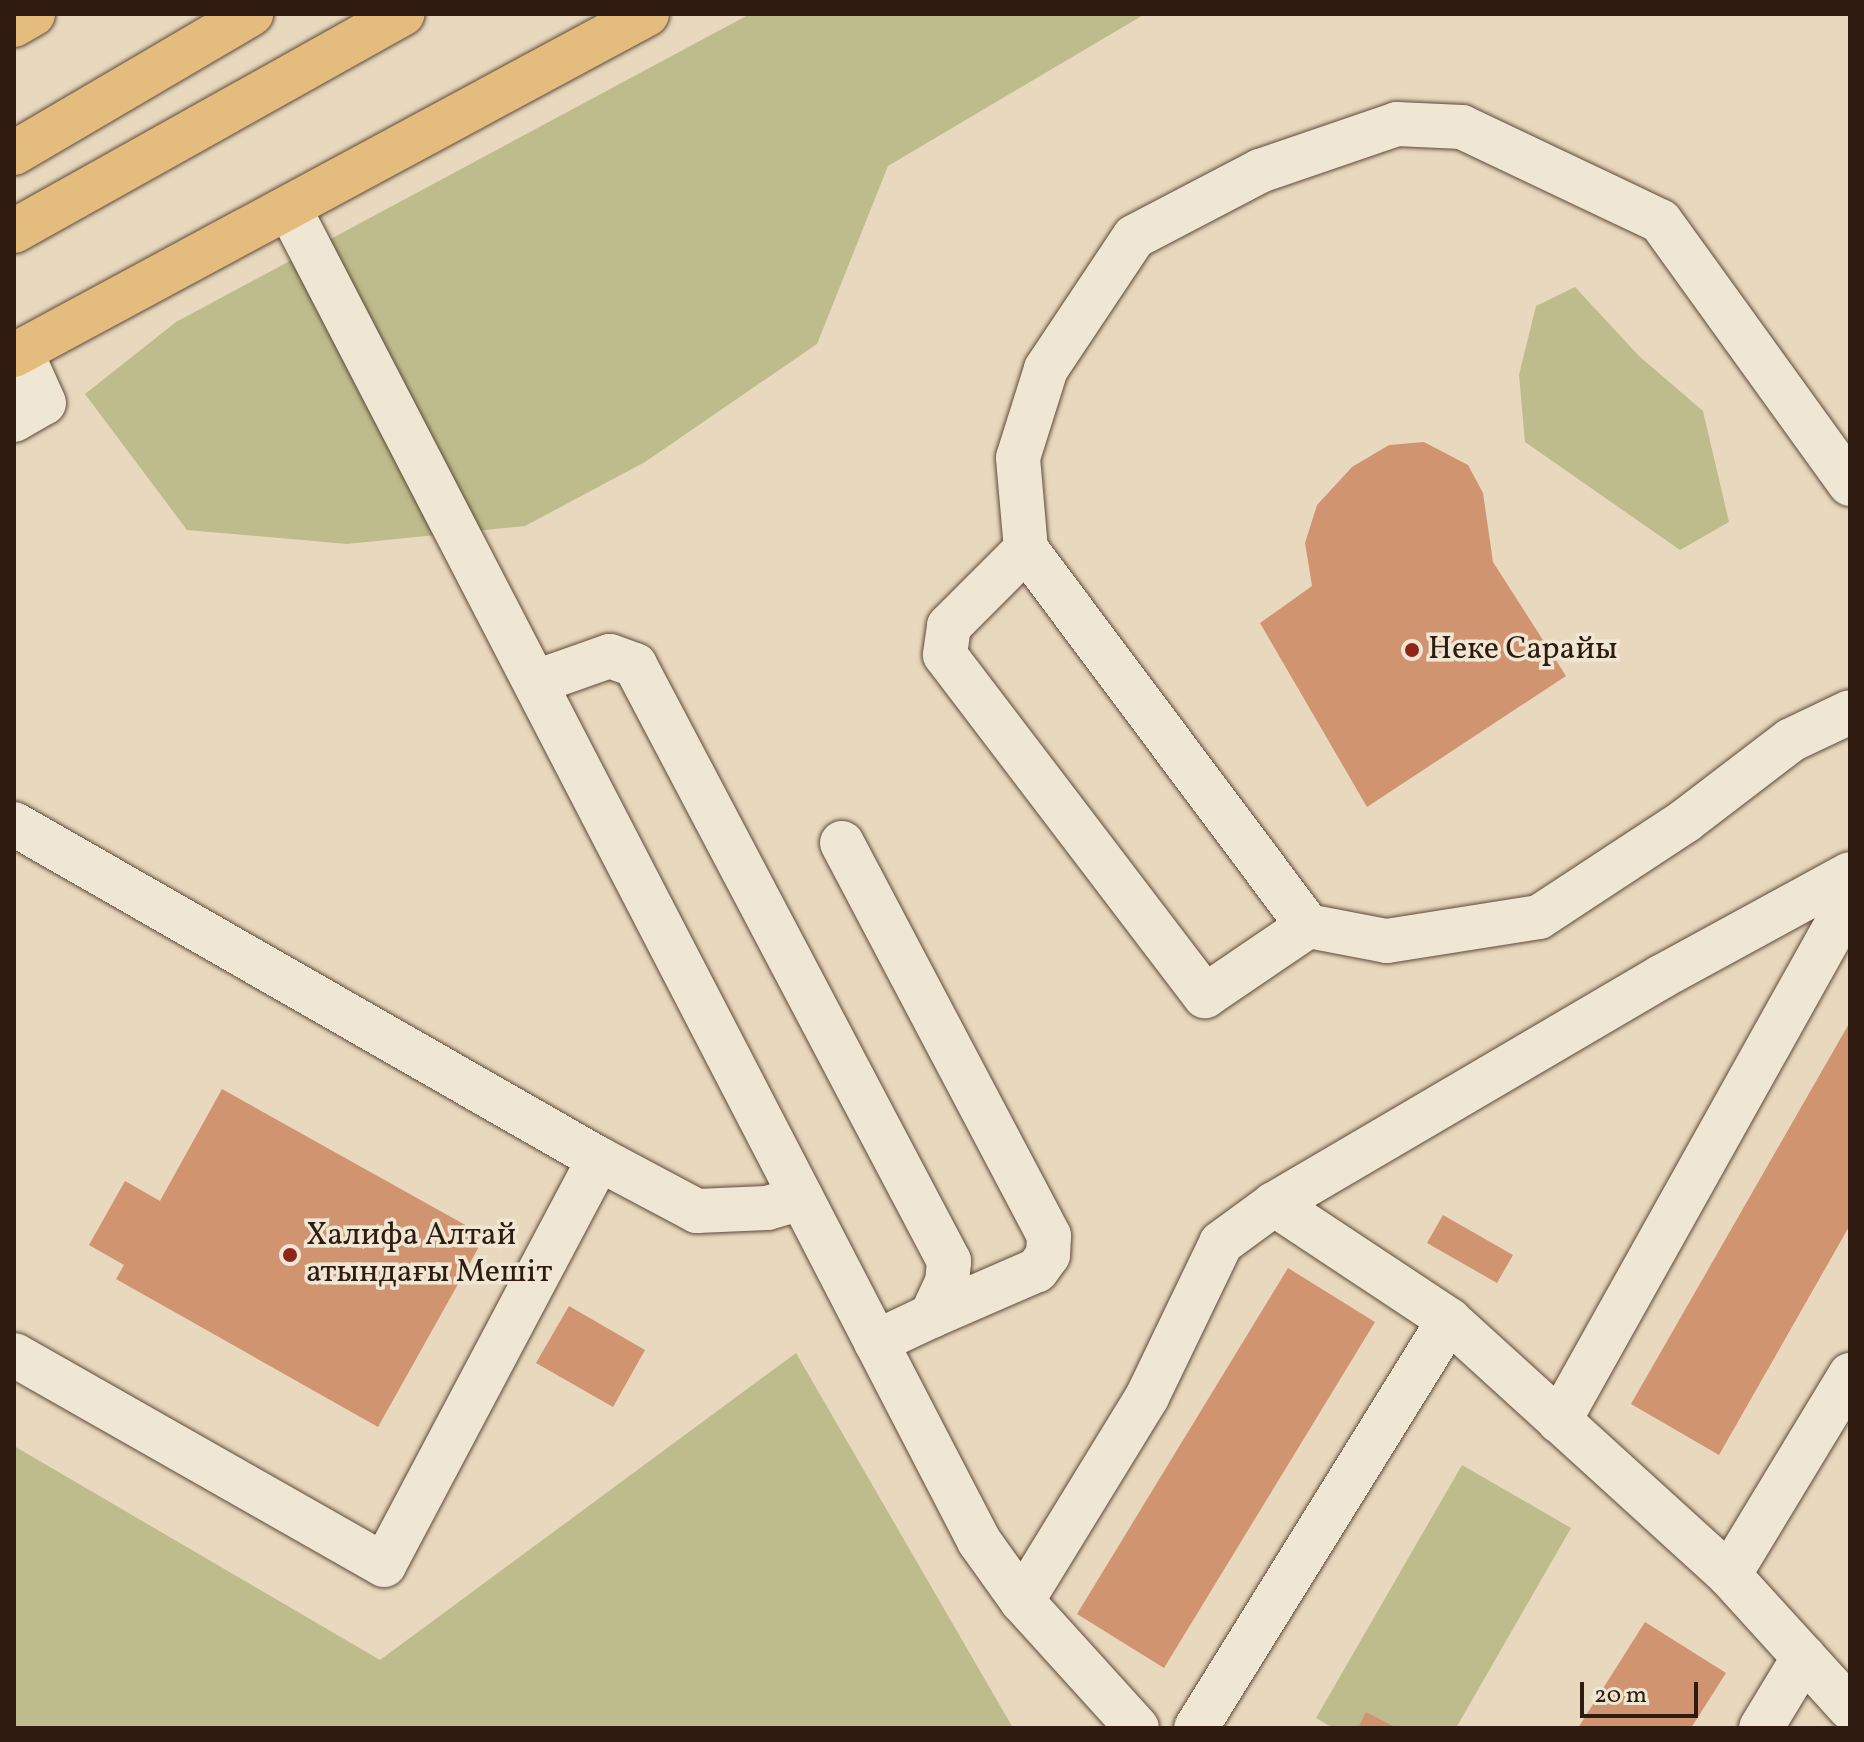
<!DOCTYPE html>
<html>
<head>
<meta charset="utf-8">
<style>
  body { margin:0 }
  #map { position:relative; width:1864px; height:1742px; overflow:hidden; background:#e8d8bd; font-family:Vollkorn,serif }
  div>[style] { position:absolute }
  .green>* { inset:0; background:#bebc8c }
  .building>* { inset:0; background:#d09470 }
  .roads { filter:drop-shadow(0 0 2px #5d4a3a) drop-shadow(0 0 2px #5d4a3a) }
  .minor>* { height:44px; margin:-22px; padding:0 22px; transform-origin:22px; border-radius:22px; background:#f0e6d4 }
  .major>* { height:44px; margin:-22px; padding:0 22px; transform-origin:22px; border-radius:22px; background:#e4bc7e }
  .dots>* { width:22px; height:22px; translate:-50% -50%; box-sizing:border-box; border:4px solid #f0e6d4; border-radius:50% }
  span { translate:-50% -50%; white-space:nowrap; text-align:center; line-height:1.15; -webkit-text-stroke:7px #f0e6d4; paint-order:stroke }
  .poi-label { font-size:32px; color:#2f1b0f }
  .left { translate:0 -50%; text-align:left }
  .frame { position:absolute; inset:0; border:16px solid #2f1b0f; pointer-events:none }
  .scale { position:absolute; left:1580px; top:1682px; width:118px; height:36px; box-sizing:border-box; border:4px solid #2f1b0f; border-top:0; padding-left:10px; font-size:24px; line-height:28px; white-space:nowrap; color:#2f1b0f; -webkit-text-stroke:6px #f0e6d4; paint-order:stroke }
</style>
</head>
<body>
<div id="map">
  <div class="green">
    <div style="clip-path:polygon(750px 14px,1145px 14px,888px 166px,817px 344px,645px 462px,525px 526px,347px 544px,187px 530px,85px 394px,176px 322px)"></div>
    <div style="clip-path:polygon(1575px 287px,1639px 356px,1703px 411px,1729px 522px,1680px 550px,1525px 442px,1519px 375px,1536px 306px)"></div>
    <div style="clip-path:polygon(796px 1353px,1013px 1728px,14px 1728px,14px 1446px,380px 1660px)"></div>
    <div style="clip-path:polygon(1462px 1465px,1571px 1528px,1456px 1728px,1333px 1728px,1316px 1718px)"></div>
  </div>
  <div class="building">
    <div style="clip-path:polygon(1424px 442px,1468px 465px,1483px 493px,1493px 562px,1566px 676px,1367px 807px,1260px 623px,1312px 586px,1305px 543px,1317px 505px,1352px 467px,1389px 445px)"></div>
    <div style="clip-path:polygon(1850px 1022px,1850px 1225px,1719px 1455px,1631px 1404px)"></div>
    <div style="clip-path:polygon(222px 1089px,485px 1236px,378px 1427px,116px 1279px,124px 1265px,89px 1245px,125px 1181px,160px 1201px)"></div>
    <div style="clip-path:polygon(1443px 1215px,1513px 1255px,1497px 1283px,1427px 1243px)"></div>
    <div style="clip-path:polygon(1288px 1268px,1375px 1322px,1164px 1668px,1077px 1614px)"></div>
    <div style="clip-path:polygon(569px 1306px,645px 1350px,613px 1407px,536px 1363px)"></div>
    <div style="clip-path:polygon(1645px 1622px,1726px 1673px,1691px 1728px,1578px 1728px)"></div>
    <div style="clip-path:polygon(1366px 1712px,1397px 1728px,1358px 1728px)"></div>
  </div>
  <div class="roads">
    <div class="minor">
      <div style="left:289px;top:208px;width:1501px;rotate:62.63deg"></div>
      <div style="left:979px;top:1541px;width:74px;rotate:54.4deg"></div>
      <div style="left:1022px;top:1601px;width:171px;rotate:47.8deg"></div>
      <div style="left:14px;top:420px;width:34px;rotate:-30deg"></div>
      <div style="left:44px;top:403px;width:56px;rotate:-114.3deg"></div>
      <div style="left:1850px;top:484px;width:324px;rotate:-125.8deg"></div>
      <div style="left:1660px;top:221px;width:219px;rotate:-154.6deg"></div>
      <div style="left:1462px;top:127px;width:65px;rotate:-177.4deg"></div>
      <div style="left:1397px;top:124px;width:145px;rotate:161.1deg"></div>
      <div style="left:1260px;top:171px;width:142px;rotate:152.4deg"></div>
      <div style="left:1134px;top:237px;width:159px;rotate:123.7deg"></div>
      <div style="left:1046px;top:369px;width:93px;rotate:107.5deg"></div>
      <div style="left:1018px;top:458px;width:91px;rotate:85deg"></div>
      <div style="left:1026px;top:549px;width:109px;rotate:135deg"></div>
      <div style="left:949px;top:626px;width:29px;rotate:98deg"></div>
      <div style="left:945px;top:655px;width:429px;rotate:52.7deg"></div>
      <div style="left:1205px;top:996px;width:125px;rotate:-34.2deg"></div>
      <div style="left:1308px;top:926px;width:80px;rotate:10.8deg"></div>
      <div style="left:1387px;top:941px;width:154px;rotate:-9deg"></div>
      <div style="left:1539px;top:917px;width:175px;rotate:-33.3deg"></div>
      <div style="left:1685px;top:821px;width:133px;rotate:-37.4deg"></div>
      <div style="left:1791px;top:740px;width:65px;rotate:-25.4deg"></div>
      <div style="left:1026px;top:549px;width:471px;rotate:53.2deg"></div>
      <div style="left:536px;top:682px;width:78px;rotate:-19.4deg"></div>
      <div style="left:610px;top:656px;width:27px;rotate:20deg"></div>
      <div style="left:635px;top:665px;width:674px;rotate:62.22deg"></div>
      <div style="left:949px;top:1261px;width:21px;rotate:95deg"></div>
      <div style="left:947px;top:1282px;width:38px;rotate:115deg"></div>
      <div style="left:931px;top:1316px;width:61px;rotate:154.7deg"></div>
      <div style="left:14px;top:824px;width:674px;rotate:29.8deg"></div>
      <div style="left:599px;top:1159px;width:459px;rotate:117.9deg"></div>
      <div style="left:384px;top:1565px;width:425px;rotate:-150.4deg"></div>
      <div style="left:842px;top:843px;width:444px;rotate:62.2deg"></div>
      <div style="left:1049px;top:1236px;width:19px;rotate:93deg"></div>
      <div style="left:1048px;top:1255px;width:19px;rotate:126deg"></div>
      <div style="left:1037px;top:1270px;width:116px;rotate:156.5deg"></div>
      <div style="left:599px;top:1159px;width:111px;rotate:28deg"></div>
      <div style="left:697px;top:1211px;width:70px;rotate:-2.5deg"></div>
      <div style="left:767px;top:1208px;width:36px;rotate:-16deg"></div>
      <div style="left:1274px;top:1204px;width:210px;rotate:33.5deg"></div>
      <div style="left:1449px;top:1320px;width:379px;rotate:42.3deg"></div>
      <div style="left:1729px;top:1575px;width:180px;rotate:47.7deg"></div>
      <div style="left:1559px;top:1421px;width:597px;rotate:-60.81deg"></div>
      <div style="left:1729px;top:1575px;width:234px;rotate:-58.8deg"></div>
      <div style="left:1022px;top:1601px;width:239px;rotate:-58.5deg"></div>
      <div style="left:1147px;top:1397px;width:171px;rotate:-64.3deg"></div>
      <div style="left:1221px;top:1243px;width:66px;rotate:-36.3deg"></div>
      <div style="left:1274px;top:1204px;width:449px;rotate:-30.4deg"></div>
      <div style="left:1661px;top:977px;width:215px;rotate:-28.6deg"></div>
      <div style="left:1196px;top:1728px;width:480px;rotate:-58.2deg"></div>
      <div style="left:1761px;top:1728px;width:83px;rotate:-58.8deg"></div>
    </div>
    <div class="major">
      <div style="left:14px;top:25px;width:22px;rotate:-30deg"></div>
      <div style="left:14px;top:153px;width:275px;rotate:-30.4deg"></div>
      <div style="left:14px;top:231px;width:445px;rotate:-29.2deg"></div>
      <div style="left:14px;top:355px;width:719px;rotate:-28.31deg"></div>
    </div>
  </div>
  <div class="dots">
    <div style="left:1412px;top:650px;background:#8f2418"></div>
    <div style="left:290px;top:1255px;background:#8f2418"></div>
  </div>
  <div class="poi-label">
    <span class="left" style="left:1428px;top:650px">Неке Сарайы</span>
    <span class="left" style="left:306px;top:1255px">Халифа Алтай<br>атындағы Мешіт</span>
  </div>
  <div class="frame"></div>
  <div class="scale">20 m</div>
</div>
</body>
</html>
